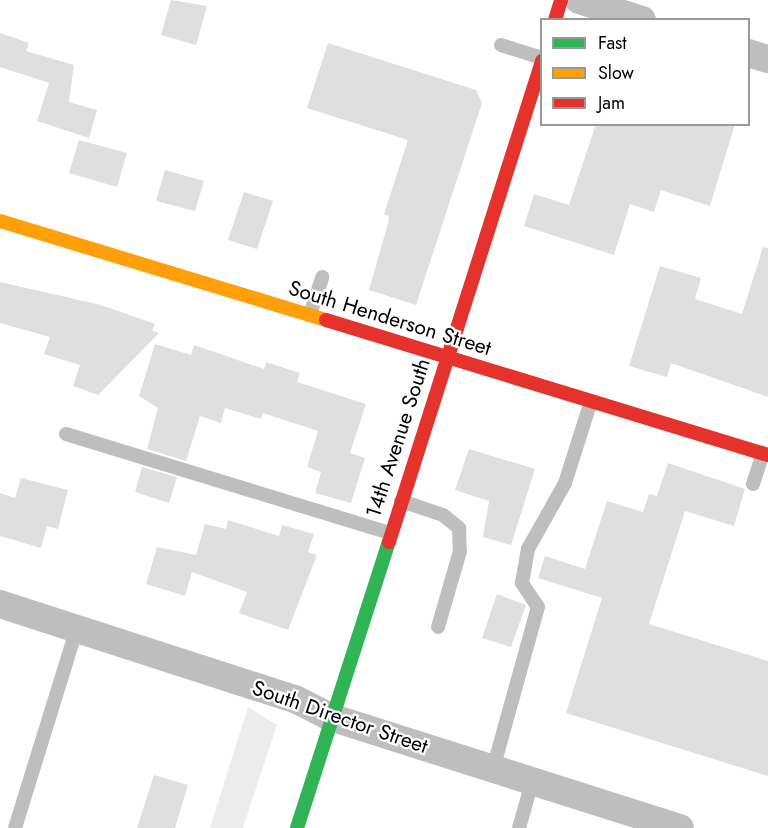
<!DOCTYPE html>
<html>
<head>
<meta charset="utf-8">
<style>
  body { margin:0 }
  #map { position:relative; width:768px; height:828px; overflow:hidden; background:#fff; font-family:Jost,sans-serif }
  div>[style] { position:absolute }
  .green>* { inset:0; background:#ececec }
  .building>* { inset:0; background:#dfdfdf }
  .lane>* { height:14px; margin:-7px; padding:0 7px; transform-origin:7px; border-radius:7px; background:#bebebe }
  .street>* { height:28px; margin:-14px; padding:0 14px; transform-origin:14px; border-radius:14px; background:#bebebe }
  .fast>* { height:14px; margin:-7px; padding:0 7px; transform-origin:7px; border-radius:7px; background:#30b455 }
  .slow>* { height:14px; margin:-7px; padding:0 7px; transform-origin:7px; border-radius:7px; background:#ff9f0a }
  .jam>* { height:14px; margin:-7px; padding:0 7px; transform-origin:7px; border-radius:7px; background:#e5322d }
  span { translate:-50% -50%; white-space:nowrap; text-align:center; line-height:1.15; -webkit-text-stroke:4.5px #fff; paint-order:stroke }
  .street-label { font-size:21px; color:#000 }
  .legend { position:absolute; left:540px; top:18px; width:210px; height:108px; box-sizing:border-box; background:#fff; border:2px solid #999; margin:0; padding:8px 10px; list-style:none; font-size:18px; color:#000 }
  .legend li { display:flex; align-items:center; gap:12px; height:30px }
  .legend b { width:30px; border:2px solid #999 }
</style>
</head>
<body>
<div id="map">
  <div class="green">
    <div style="clip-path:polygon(248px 707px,277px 725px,243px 828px,210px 828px)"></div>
  </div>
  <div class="building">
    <div style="clip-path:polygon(171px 0,207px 6px,196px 45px,161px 35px)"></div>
    <div style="clip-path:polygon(0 33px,29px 43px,26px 51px,74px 65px,69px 102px,97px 110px,89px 138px,37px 121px,49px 83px,0 67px)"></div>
    <div style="clip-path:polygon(328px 43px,476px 90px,482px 103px,416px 305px,369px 290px,387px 227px,389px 216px,384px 214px,408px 140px,307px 108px)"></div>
    <div style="clip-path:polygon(596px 124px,735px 124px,710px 206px,661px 190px,654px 212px,630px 204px,614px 255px,524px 226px,534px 194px,569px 205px)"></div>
    <div style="clip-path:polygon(79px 140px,127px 153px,117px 187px,69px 173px)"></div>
    <div style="clip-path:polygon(165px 170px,204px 181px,195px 211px,156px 201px)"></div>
    <div style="clip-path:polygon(244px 192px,273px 201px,257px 249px,228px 240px)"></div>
    <div style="clip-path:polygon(763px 247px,768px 248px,768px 397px,671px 363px,667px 377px,629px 366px,660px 266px,701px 278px,695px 299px,742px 314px)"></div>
    <div style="clip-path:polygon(0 282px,101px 305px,155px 324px,152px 331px,159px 333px,98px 395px,73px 386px,80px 365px,44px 354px,50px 337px,0 323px)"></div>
    <div style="clip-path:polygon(155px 344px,191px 355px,194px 345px,264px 369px,266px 362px,300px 373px,297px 382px,366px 404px,350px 453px,365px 458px,351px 503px,315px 493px,321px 472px,307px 467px,318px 431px,263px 413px,261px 419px,225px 408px,221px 423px,200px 416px,186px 461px,147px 449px,158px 408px,139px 396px)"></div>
    <div style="clip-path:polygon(469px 449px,535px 469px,511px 545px,483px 537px,489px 501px,455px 490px)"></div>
    <div style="clip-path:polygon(668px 463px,745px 489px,734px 526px,685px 511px,649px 624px,768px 661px,768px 776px,566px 713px,602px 598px,538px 578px,545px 556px,585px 569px,607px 501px,643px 512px,649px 494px,657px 496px)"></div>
    <div style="clip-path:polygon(142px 467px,177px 477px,169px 503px,135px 492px)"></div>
    <div style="clip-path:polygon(21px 478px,68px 490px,58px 529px,47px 526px,41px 548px,0 536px,0 493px,15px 498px)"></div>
    <div style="clip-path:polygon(228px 520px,279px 536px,282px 525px,314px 534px,308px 552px,317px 555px,288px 630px,239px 613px,247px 592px,192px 572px,185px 596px,146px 584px,157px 547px,196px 555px,205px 524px,226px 529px)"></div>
    <div style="clip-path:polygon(497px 594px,526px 605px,511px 647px,482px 638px)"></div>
    <div style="clip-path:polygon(154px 775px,188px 785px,175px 828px,137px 828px)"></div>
  </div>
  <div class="lane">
    <div style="left:501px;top:45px;width:43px;rotate:17.6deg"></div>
    <div style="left:310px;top:315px;width:40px;rotate:-72deg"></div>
    <div style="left:66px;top:434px;width:339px;rotate:17deg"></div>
    <div style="left:753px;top:484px;width:33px;rotate:-72deg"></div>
    <div style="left:401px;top:501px;width:44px;rotate:18.4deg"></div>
    <div style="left:443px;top:515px;width:21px;rotate:39deg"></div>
    <div style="left:459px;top:528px;width:23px;rotate:88deg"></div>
    <div style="left:460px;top:551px;width:79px;rotate:106.1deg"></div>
    <div style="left:493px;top:769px;width:168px;rotate:-74.5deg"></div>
    <div style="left:538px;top:607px;width:29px;rotate:-124deg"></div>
    <div style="left:522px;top:583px;width:35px;rotate:-80deg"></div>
    <div style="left:528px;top:549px;width:76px;rotate:-60.7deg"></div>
    <div style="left:565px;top:483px;width:86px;rotate:-72.4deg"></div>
    <div style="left:15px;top:828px;width:206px;rotate:-72.8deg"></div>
    <div style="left:519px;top:828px;width:48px;rotate:-74.2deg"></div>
  </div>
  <div class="street">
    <div style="left:579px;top:0;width:66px;rotate:17.6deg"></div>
    <div style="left:748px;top:53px;width:21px;rotate:17deg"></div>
    <div style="left:0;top:604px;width:310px;rotate:17.9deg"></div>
    <div style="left:295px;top:699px;width:39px;rotate:27deg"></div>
    <div style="left:330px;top:717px;width:367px;rotate:17.6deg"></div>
  </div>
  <div class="fast">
    <div style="left:297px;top:828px;width:300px;rotate:-72.2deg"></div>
  </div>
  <div class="slow">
    <div style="left:0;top:221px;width:341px;rotate:16.9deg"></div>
  </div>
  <div class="jam">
    <div style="left:555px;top:20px;width:21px;rotate:-73deg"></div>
    <div style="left:326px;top:320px;width:462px;rotate:17deg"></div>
    <div style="left:389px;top:542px;width:505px;rotate:-72.35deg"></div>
  </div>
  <div class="street-label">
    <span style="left:390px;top:318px;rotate:17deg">South Henderson Street</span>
    <span style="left:398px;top:438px;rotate:-72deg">14th Avenue South</span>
    <span style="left:340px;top:717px;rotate:19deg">South Director Street</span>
  </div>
  <ul class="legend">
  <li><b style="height:8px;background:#30b455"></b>Fast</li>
  <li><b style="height:8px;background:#ff9f0a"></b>Slow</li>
  <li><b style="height:8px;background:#e5322d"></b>Jam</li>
  </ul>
</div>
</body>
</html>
